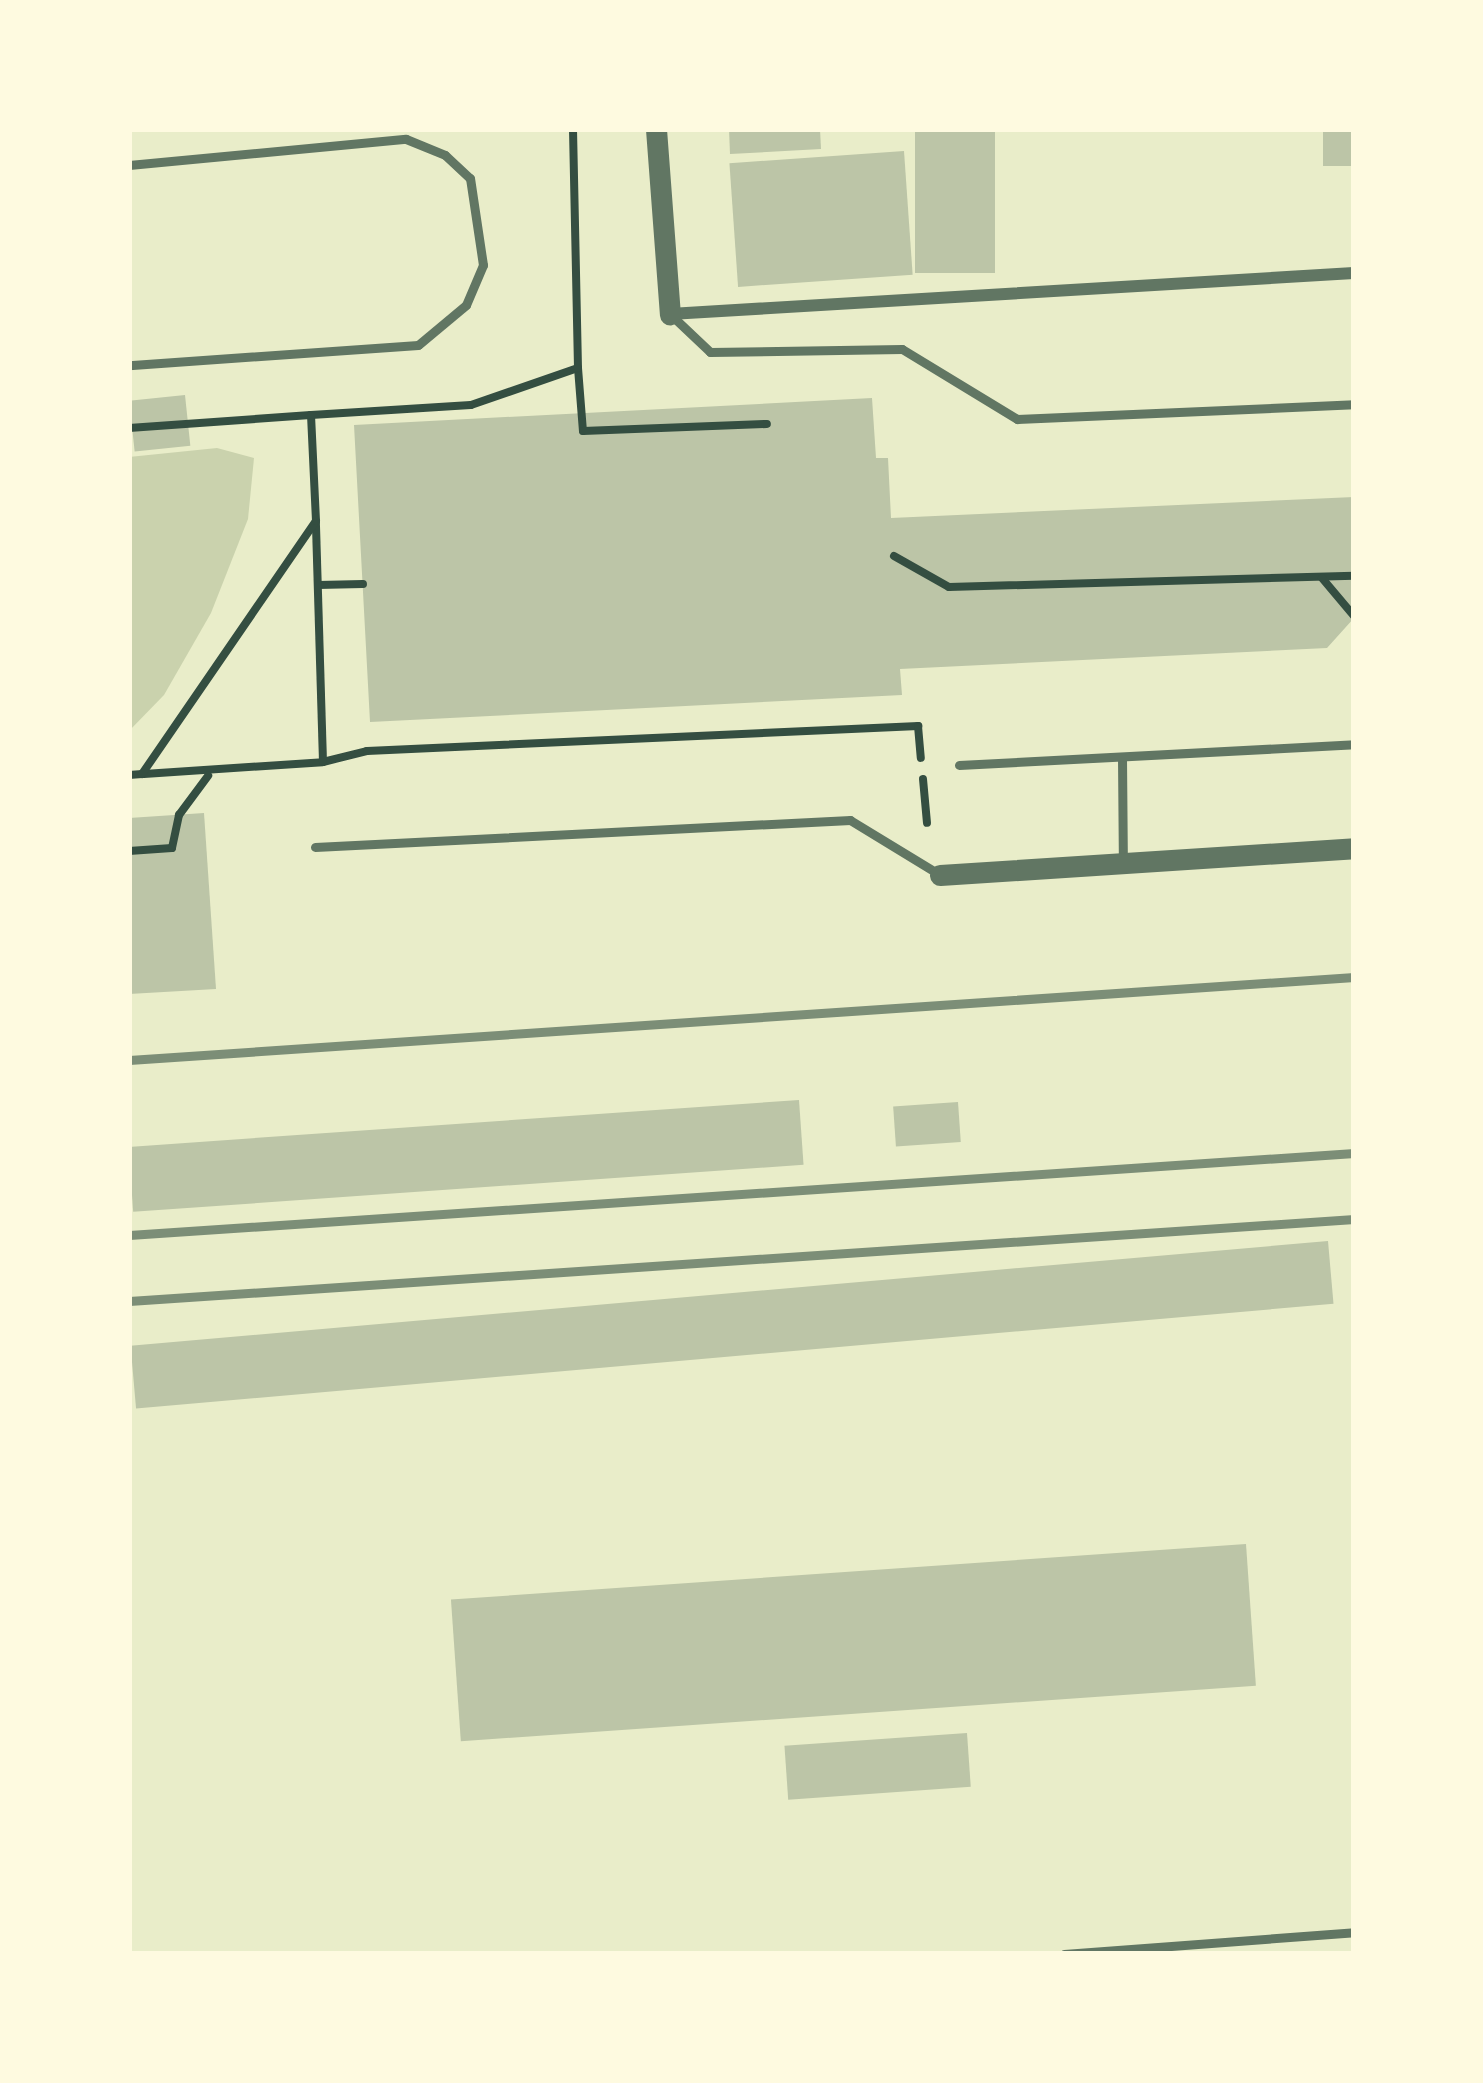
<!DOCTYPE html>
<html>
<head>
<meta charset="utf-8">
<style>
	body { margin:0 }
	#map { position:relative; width:1483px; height:2083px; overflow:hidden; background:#e9edc9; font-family:"Titillium Web",sans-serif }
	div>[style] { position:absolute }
	.green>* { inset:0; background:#cad2ad }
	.building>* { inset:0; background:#bcc5a7; transform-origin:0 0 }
	.path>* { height:8px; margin:-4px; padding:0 4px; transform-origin:4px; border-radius:4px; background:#344e41 }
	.service>* { height:9px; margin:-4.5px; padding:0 4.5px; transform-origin:4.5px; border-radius:4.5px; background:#617663 }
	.minor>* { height:12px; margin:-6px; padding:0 6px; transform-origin:6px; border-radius:6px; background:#617663 }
	.tertiary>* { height:21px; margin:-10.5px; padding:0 10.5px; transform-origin:10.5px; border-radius:10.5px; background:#617663 }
	.rail>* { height:9px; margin:-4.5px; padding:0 4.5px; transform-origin:4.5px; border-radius:4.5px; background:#7c8e77 }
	span { translate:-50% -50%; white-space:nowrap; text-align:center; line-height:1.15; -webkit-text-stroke:10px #fefae0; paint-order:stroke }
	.frame { position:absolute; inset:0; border:132px solid #fefae0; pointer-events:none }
</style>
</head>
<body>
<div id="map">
	<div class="green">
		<i style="clip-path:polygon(217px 448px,254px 458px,248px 519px,211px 613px,164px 695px,129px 731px,129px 457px)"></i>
	</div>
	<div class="building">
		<i style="clip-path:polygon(729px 129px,820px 129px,821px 149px,730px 154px)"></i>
		<i style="left:915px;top:129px;width:80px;height:144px"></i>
		<i style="left:1323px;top:129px;width:31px;height:37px"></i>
		<i style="left:904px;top:151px;width:124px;height:175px;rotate:86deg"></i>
		<i style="left:185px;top:395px;width:51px;height:56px;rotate:84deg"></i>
		<i style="clip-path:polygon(872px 398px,876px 458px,888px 458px,891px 518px,1354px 497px,1354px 618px,1327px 648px,900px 669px,902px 695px,370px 722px,354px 425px)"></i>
		<i style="clip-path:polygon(204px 813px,216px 989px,129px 994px,129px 818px)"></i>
		<i style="left:799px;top:1100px;width:65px;height:672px;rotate:86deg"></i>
		<i style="left:958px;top:1102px;width:40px;height:65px;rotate:86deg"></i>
		<i style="left:1328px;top:1241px;width:63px;height:1202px;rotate:85deg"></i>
		<i style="left:1246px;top:1544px;width:142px;height:797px;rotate:86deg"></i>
		<i style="left:967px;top:1733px;width:54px;height:183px;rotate:86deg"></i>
	</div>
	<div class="path">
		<i style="left:578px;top:368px;width:63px;rotate:85.5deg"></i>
		<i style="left:583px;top:431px;width:184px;rotate:-2.2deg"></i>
		<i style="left:129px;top:428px;width:182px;rotate:-4.1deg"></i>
		<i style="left:894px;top:556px;width:63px;rotate:29.4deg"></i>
		<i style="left:949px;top:587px;width:405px;rotate:-1.6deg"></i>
		<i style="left:1322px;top:578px;width:50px;rotate:49.9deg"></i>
		<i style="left:318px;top:585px;width:45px;rotate:-1.3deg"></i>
		<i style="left:323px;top:762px;width:45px;rotate:-14deg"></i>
		<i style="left:367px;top:751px;width:552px;rotate:-2.6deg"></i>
		<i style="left:918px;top:726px;width:32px;rotate:85deg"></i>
		<i style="left:144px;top:774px;width:179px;rotate:-3.8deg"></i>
		<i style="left:323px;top:762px;width:241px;rotate:-91.7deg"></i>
		<i style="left:129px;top:775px;width:13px;rotate:-4deg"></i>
		<i style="left:142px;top:774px;width:307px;rotate:-55.5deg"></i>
		<i style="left:316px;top:521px;width:106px;rotate:-92.7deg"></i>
		<i style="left:311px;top:415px;width:160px;rotate:-3.6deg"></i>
		<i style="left:471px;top:405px;width:113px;rotate:-19.1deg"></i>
		<i style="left:578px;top:368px;width:239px;rotate:-91.2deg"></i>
		<i style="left:923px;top:779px;width:44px;rotate:84.8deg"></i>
		<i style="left:129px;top:851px;width:43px;rotate:-4deg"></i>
		<i style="left:172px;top:848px;width:34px;rotate:-78deg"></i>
		<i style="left:179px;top:815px;width:49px;rotate:-53.4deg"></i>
	</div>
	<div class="service">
		<i style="left:129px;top:165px;width:278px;rotate:-5.4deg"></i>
		<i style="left:406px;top:139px;width:42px;rotate:22.3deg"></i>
		<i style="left:445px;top:155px;width:34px;rotate:43deg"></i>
		<i style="left:470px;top:178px;width:88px;rotate:81.5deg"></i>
		<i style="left:483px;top:265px;width:43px;rotate:113deg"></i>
		<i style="left:466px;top:305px;width:62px;rotate:140.2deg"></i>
		<i style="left:418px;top:345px;width:290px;rotate:176deg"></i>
		<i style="left:670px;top:314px;width:55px;rotate:43.5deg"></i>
		<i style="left:710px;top:352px;width:192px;rotate:-0.9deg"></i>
		<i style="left:902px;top:349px;width:135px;rotate:31.3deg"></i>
		<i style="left:1017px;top:419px;width:337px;rotate:-2.5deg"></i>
		<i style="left:1122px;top:758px;width:105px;rotate:89.5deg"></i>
		<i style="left:959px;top:765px;width:396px;rotate:-3deg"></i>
		<i style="left:315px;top:847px;width:536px;rotate:-2.89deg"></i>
		<i style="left:850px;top:820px;width:105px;rotate:31.4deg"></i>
		<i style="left:1064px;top:1954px;width:291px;rotate:-4.3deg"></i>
	</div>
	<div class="minor">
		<i style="left:670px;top:314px;width:685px;rotate:-3.43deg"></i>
	</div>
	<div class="tertiary">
		<i style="left:656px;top:129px;width:186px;rotate:85.7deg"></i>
		<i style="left:940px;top:875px;width:415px;rotate:-3.7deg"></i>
	</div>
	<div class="rail">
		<i style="left:129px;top:1060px;width:1228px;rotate:-3.88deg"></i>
		<i style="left:129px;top:1235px;width:1228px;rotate:-3.83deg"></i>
		<i style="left:129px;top:1301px;width:1228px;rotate:-3.83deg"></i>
	</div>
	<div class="frame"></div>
</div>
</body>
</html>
